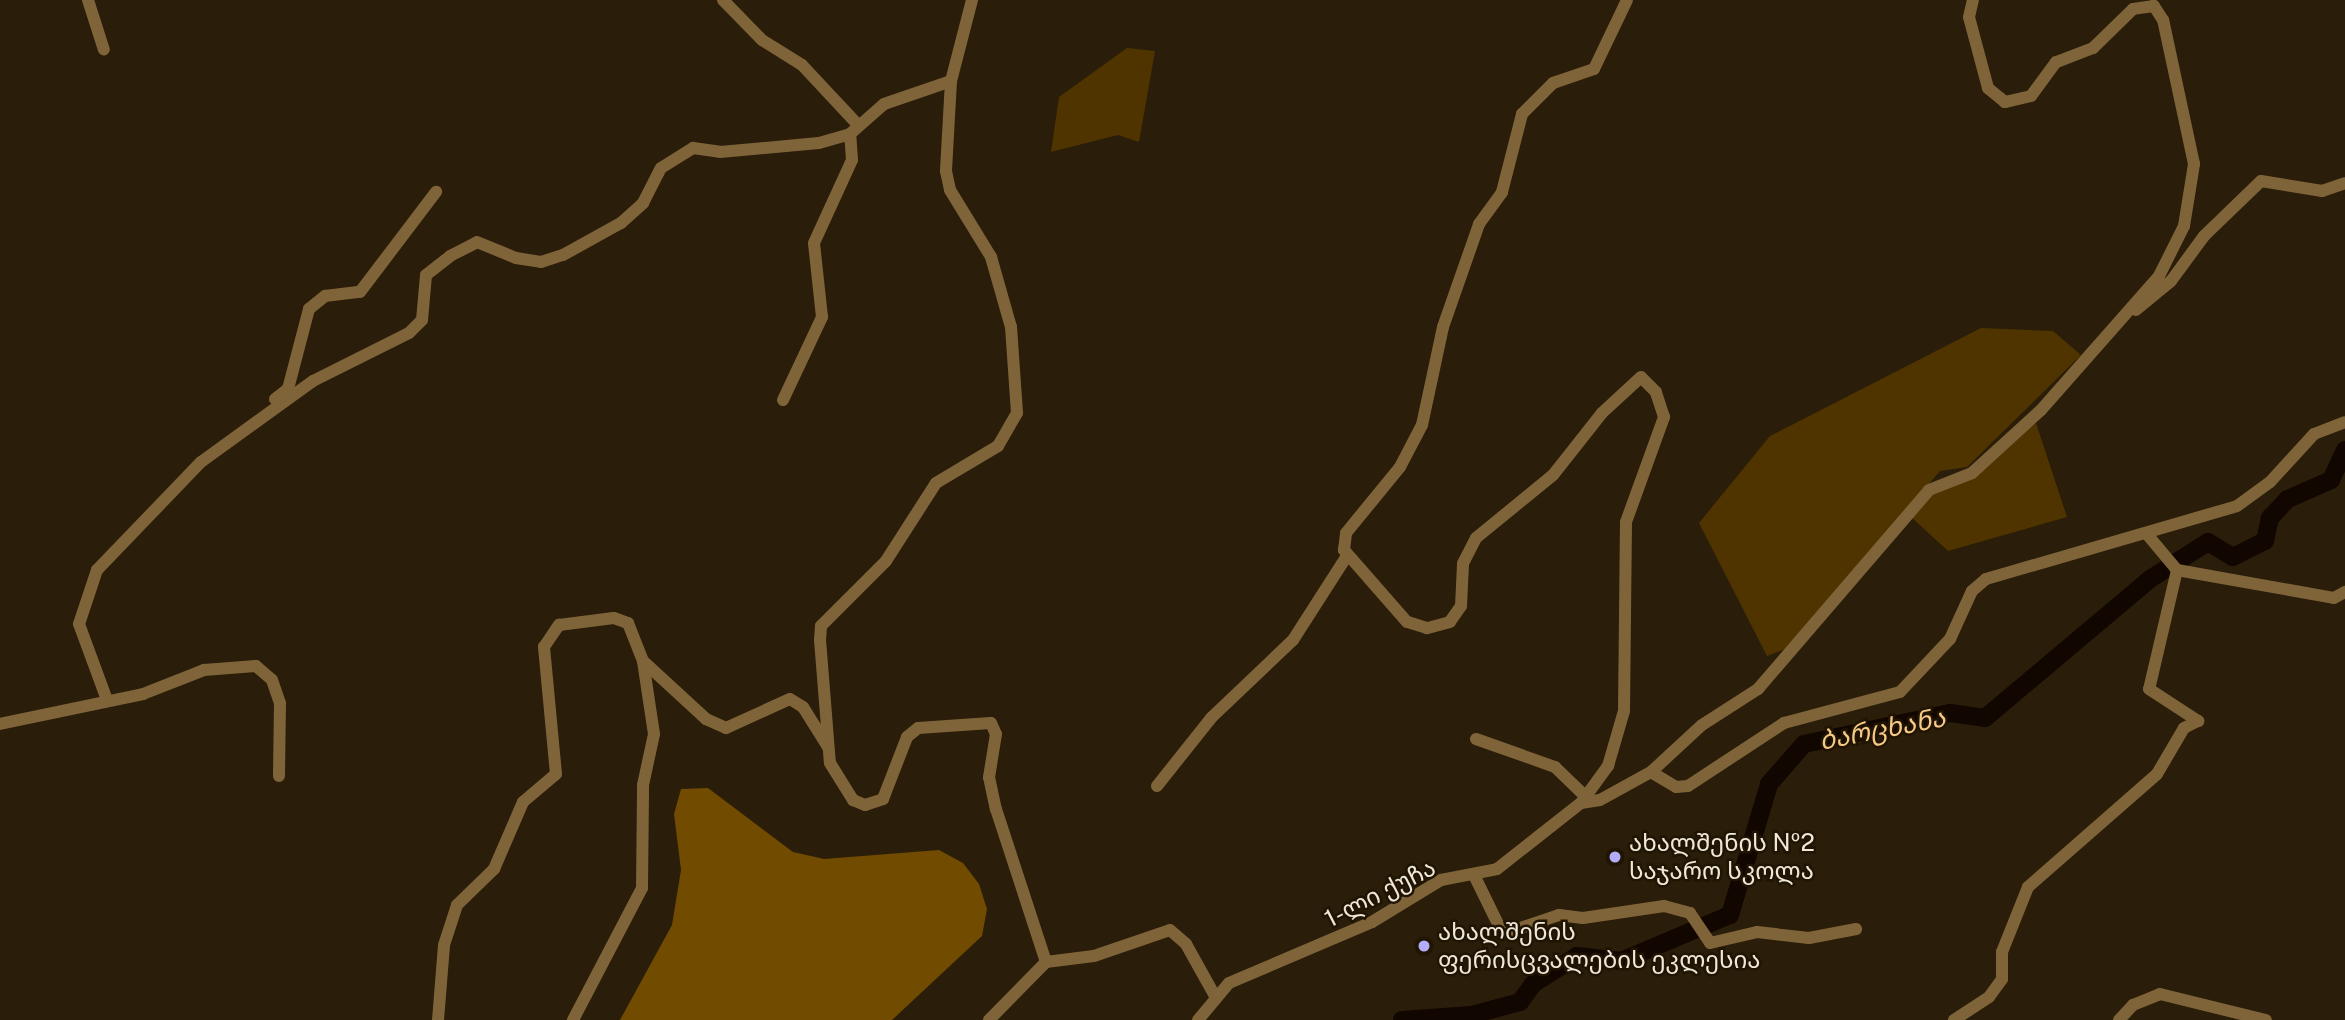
<!DOCTYPE html>
<html>
<head>
<meta charset="utf-8">
<style>
	body { margin:0 }
	#map { position:relative; width:2345px; height:1020px; overflow:hidden; background:#2a1d09; font-family:"Public Sans","Noto Sans Georgian",sans-serif }
	div>[style] { position:absolute }
	.green>* { inset:0; background:#4f3400 }
	.forest>* { inset:0; background:#714c00 }
	.river>* { height:18px; margin:-9px; padding:0 9px; transform-origin:9px; border-radius:9px; background:#110600 }
	.minor>* { height:12px; margin:-6px; padding:0 6px; transform-origin:6px; border-radius:6px; background:#806439 }
	.dots>* { width:19px; height:19px; translate:-50% -50%; box-sizing:border-box; border:4px solid #201402; border-radius:50% }
	span { translate:-50% -50%; white-space:nowrap; text-align:center; line-height:1.15; -webkit-text-stroke:5px #201402; paint-order:stroke }
	.poi-label { font-size:24px; color:#f0e7db }
	.left { translate:0 -50%; text-align:left }
	.street-label { font-size:24px; color:#f0e7db }
	.water-label { font-size:26px; color:#f7c986; font-style:italic }
</style>
</head>
<body>
<div id="map">
	<div class="green">
		<i style="clip-path:polygon(1127px 48px,1155px 51px,1139px 142px,1118px 135px,1051px 152px,1059px 97px)"></i>
		<i style="clip-path:polygon(1981px 328px,2053px 331px,2081px 355px,1967px 467px,1940px 471px,1788px 648px,1767px 656px,1699px 523px,1770px 436px)"></i>
		<i style="clip-path:polygon(2036px 423px,2067px 517px,1948px 551px,1911px 517px,1921px 503px)"></i>
	</div>
	<div class="forest">
		<i style="clip-path:polygon(708px 788px,793px 852px,824px 859px,939px 850px,963px 863px,979px 884px,987px 909px,982px 936px,892px 1020px,620px 1020px,672px 925px,681px 870px,674px 814px,681px 789px)"></i>
	</div>
	<div class="river">
		<i style="left:1402px;top:1020px;width:70px;rotate:-4.1deg"></i>
		<i style="left:1472px;top:1015px;width:50px;rotate:-15.2deg"></i>
		<i style="left:1520px;top:1002px;width:22px;rotate:-54deg"></i>
		<i style="left:1533px;top:984px;width:52px;rotate:-32.5deg"></i>
		<i style="left:1577px;top:956px;width:44px;rotate:6.5deg"></i>
		<i style="left:1621px;top:961px;width:118px;rotate:-22.9deg"></i>
		<i style="left:1730px;top:915px;width:137px;rotate:-73.4deg"></i>
		<i style="left:1769px;top:784px;width:53px;rotate:-48.8deg"></i>
		<i style="left:1804px;top:744px;width:149px;rotate:-12deg"></i>
		<i style="left:1950px;top:713px;width:35px;rotate:8deg"></i>
		<i style="left:1985px;top:718px;width:216px;rotate:-40.1deg"></i>
		<i style="left:2150px;top:579px;width:69px;rotate:-32.5deg"></i>
		<i style="left:2208px;top:542px;width:29px;rotate:31deg"></i>
		<i style="left:2233px;top:557px;width:36px;rotate:-27deg"></i>
		<i style="left:2265px;top:541px;width:24px;rotate:-78deg"></i>
		<i style="left:2270px;top:518px;width:26px;rotate:-47deg"></i>
		<i style="left:2288px;top:499px;width:47px;rotate:-23.8deg"></i>
		<i style="left:2331px;top:480px;width:33px;rotate:-65deg"></i>
	</div>
	<div class="minor">
		<i style="left:88px;top:0;width:52px;rotate:72.3deg"></i>
		<i style="left:723px;top:0;width:56px;rotate:45.7deg"></i>
		<i style="left:762px;top:40px;width:47px;rotate:32deg"></i>
		<i style="left:802px;top:65px;width:83px;rotate:46.9deg"></i>
		<i style="left:972px;top:0;width:84px;rotate:104.5deg"></i>
		<i style="left:951px;top:81px;width:90px;rotate:93.2deg"></i>
		<i style="left:946px;top:171px;width:19px;rotate:78deg"></i>
		<i style="left:950px;top:190px;width:79px;rotate:58.5deg"></i>
		<i style="left:991px;top:257px;width:73px;rotate:74.1deg"></i>
		<i style="left:1011px;top:327px;width:86px;rotate:86deg"></i>
		<i style="left:1017px;top:413px;width:38px;rotate:120deg"></i>
		<i style="left:998px;top:446px;width:72px;rotate:149.2deg"></i>
		<i style="left:936px;top:483px;width:93px;rotate:122.7deg"></i>
		<i style="left:886px;top:561px;width:92px;rotate:135deg"></i>
		<i style="left:821px;top:626px;width:14px;rotate:94deg"></i>
		<i style="left:820px;top:640px;width:123px;rotate:85.4deg"></i>
		<i style="left:830px;top:763px;width:44px;rotate:58.1deg"></i>
		<i style="left:853px;top:800px;width:13px;rotate:23deg"></i>
		<i style="left:865px;top:805px;width:19px;rotate:-18deg"></i>
		<i style="left:883px;top:799px;width:66px;rotate:-68.8deg"></i>
		<i style="left:907px;top:737px;width:14px;rotate:-39deg"></i>
		<i style="left:918px;top:728px;width:73px;rotate:-3.9deg"></i>
		<i style="left:991px;top:723px;width:12px;rotate:66deg"></i>
		<i style="left:996px;top:734px;width:44px;rotate:99.2deg"></i>
		<i style="left:989px;top:777px;width:33px;rotate:78deg"></i>
		<i style="left:996px;top:809px;width:161px;rotate:71.9deg"></i>
		<i style="left:2136px;top:310px;width:45px;rotate:-39.6deg"></i>
		<i style="left:2171px;top:281px;width:56px;rotate:-53.7deg"></i>
		<i style="left:2204px;top:236px;width:79px;rotate:-44deg"></i>
		<i style="left:2261px;top:181px;width:62px;rotate:9.3deg"></i>
		<i style="left:2322px;top:191px;width:24px;rotate:-19deg"></i>
		<i style="left:275px;top:399px;width:16px;rotate:-38deg"></i>
		<i style="left:288px;top:389px;width:83px;rotate:-75.3deg"></i>
		<i style="left:309px;top:309px;width:21px;rotate:-39deg"></i>
		<i style="left:325px;top:296px;width:35px;rotate:-7deg"></i>
		<i style="left:360px;top:292px;width:126px;rotate:-52.8deg"></i>
		<i style="left:783px;top:400px;width:92px;rotate:-64.8deg"></i>
		<i style="left:822px;top:317px;width:74px;rotate:-96.2deg"></i>
		<i style="left:814px;top:243px;width:91px;rotate:-65.4deg"></i>
		<i style="left:852px;top:160px;width:26px;rotate:-94deg"></i>
		<i style="left:2146px;top:533px;width:48px;rotate:50deg"></i>
		<i style="left:2177px;top:570px;width:159px;rotate:10.1deg"></i>
		<i style="left:2334px;top:598px;width:13px;rotate:-29deg"></i>
		<i style="left:2177px;top:570px;width:122px;rotate:103.2deg"></i>
		<i style="left:2149px;top:689px;width:59px;rotate:33.1deg"></i>
		<i style="left:107px;top:700px;width:81px;rotate:-110.2deg"></i>
		<i style="left:79px;top:624px;width:57px;rotate:-71.6deg"></i>
		<i style="left:97px;top:570px;width:150px;rotate:-46.1deg"></i>
		<i style="left:201px;top:462px;width:138px;rotate:-35.9deg"></i>
		<i style="left:313px;top:381px;width:107px;rotate:-26.6deg"></i>
		<i style="left:409px;top:333px;width:18px;rotate:-45deg"></i>
		<i style="left:422px;top:320px;width:45px;rotate:-84.9deg"></i>
		<i style="left:426px;top:275px;width:31px;rotate:-38deg"></i>
		<i style="left:450px;top:256px;width:30px;rotate:-27deg"></i>
		<i style="left:477px;top:242px;width:42px;rotate:22.3deg"></i>
		<i style="left:516px;top:258px;width:25px;rotate:9deg"></i>
		<i style="left:541px;top:262px;width:23px;rotate:-18deg"></i>
		<i style="left:563px;top:255px;width:66px;rotate:-28.9deg"></i>
		<i style="left:621px;top:223px;width:30px;rotate:-42deg"></i>
		<i style="left:643px;top:203px;width:39px;rotate:-63deg"></i>
		<i style="left:661px;top:168px;width:38px;rotate:-32deg"></i>
		<i style="left:693px;top:148px;width:27px;rotate:8deg"></i>
		<i style="left:720px;top:152px;width:99px;rotate:-5.2deg"></i>
		<i style="left:819px;top:143px;width:32px;rotate:-16deg"></i>
		<i style="left:850px;top:134px;width:45px;rotate:-41.4deg"></i>
		<i style="left:884px;top:104px;width:71px;rotate:-18.9deg"></i>
		<i style="left:0;top:724px;width:146px;rotate:-11.8deg"></i>
		<i style="left:143px;top:694px;width:66px;rotate:-21.5deg"></i>
		<i style="left:204px;top:670px;width:52px;rotate:-4.4deg"></i>
		<i style="left:256px;top:666px;width:21px;rotate:41deg"></i>
		<i style="left:272px;top:680px;width:24px;rotate:71deg"></i>
		<i style="left:280px;top:703px;width:73px;rotate:90.8deg"></i>
		<i style="left:1476px;top:739px;width:84px;rotate:19.5deg"></i>
		<i style="left:1555px;top:767px;width:43px;rotate:44.1deg"></i>
		<i style="left:1651px;top:772px;width:69px;rotate:-42.7deg"></i>
		<i style="left:1702px;top:725px;width:67px;rotate:-32.7deg"></i>
		<i style="left:1758px;top:689px;width:262px;rotate:-49.3deg"></i>
		<i style="left:1929px;top:490px;width:46px;rotate:-21.6deg"></i>
		<i style="left:1972px;top:473px;width:93px;rotate:-42.4deg"></i>
		<i style="left:2041px;top:410px;width:179px;rotate:-48.6deg"></i>
		<i style="left:2159px;top:276px;width:56px;rotate:-63.4deg"></i>
		<i style="left:2184px;top:226px;width:63px;rotate:-80.8deg"></i>
		<i style="left:2194px;top:164px;width:147px;rotate:-102.1deg"></i>
		<i style="left:2163px;top:20px;width:17px;rotate:-123deg"></i>
		<i style="left:2154px;top:6px;width:21px;rotate:172deg"></i>
		<i style="left:2133px;top:9px;width:56px;rotate:135.7deg"></i>
		<i style="left:2093px;top:48px;width:40px;rotate:159deg"></i>
		<i style="left:2056px;top:62px;width:42px;rotate:126.3deg"></i>
		<i style="left:2031px;top:96px;width:27px;rotate:167deg"></i>
		<i style="left:2005px;top:102px;width:22px;rotate:-141deg"></i>
		<i style="left:1988px;top:88px;width:73px;rotate:-105deg"></i>
		<i style="left:1969px;top:17px;width:17px;rotate:-77deg"></i>
		<i style="left:1157px;top:786px;width:87px;rotate:-51.5deg"></i>
		<i style="left:1211px;top:718px;width:113px;rotate:-43.6deg"></i>
		<i style="left:1293px;top:640px;width:100px;rotate:-57.3deg"></i>
		<i style="left:1581px;top:803px;width:19px;rotate:-9deg"></i>
		<i style="left:1600px;top:800px;width:58px;rotate:-28.8deg"></i>
		<i style="left:1651px;top:772px;width:29px;rotate:31deg"></i>
		<i style="left:1676px;top:787px;width:12px;rotate:-5deg"></i>
		<i style="left:1688px;top:786px;width:115px;rotate:-33.3deg"></i>
		<i style="left:1784px;top:723px;width:120px;rotate:-15deg"></i>
		<i style="left:1900px;top:692px;width:73px;rotate:-46.7deg"></i>
		<i style="left:1950px;top:639px;width:53px;rotate:-65.4deg"></i>
		<i style="left:1972px;top:591px;width:18px;rotate:-41deg"></i>
		<i style="left:1986px;top:579px;width:261px;rotate:-16.2deg"></i>
		<i style="left:2237px;top:506px;width:41px;rotate:-36deg"></i>
		<i style="left:2270px;top:482px;width:65px;rotate:-47.5deg"></i>
		<i style="left:2314px;top:434px;width:33px;rotate:-21deg"></i>
		<i style="left:1475px;top:877px;width:55px;rotate:63.9deg"></i>
		<i style="left:1499px;top:926px;width:12px;rotate:31deg"></i>
		<i style="left:1509px;top:932px;width:53px;rotate:-18.8deg"></i>
		<i style="left:1559px;top:915px;width:24px;rotate:7deg"></i>
		<i style="left:1583px;top:918px;width:82px;rotate:-8.4deg"></i>
		<i style="left:1664px;top:906px;width:27px;rotate:15deg"></i>
		<i style="left:1690px;top:913px;width:36px;rotate:56deg"></i>
		<i style="left:1710px;top:943px;width:48px;rotate:-13.2deg"></i>
		<i style="left:1757px;top:932px;width:52px;rotate:6.6deg"></i>
		<i style="left:1809px;top:938px;width:48px;rotate:-10.8deg"></i>
		<i style="left:438px;top:1020px;width:75px;rotate:-85.4deg"></i>
		<i style="left:444px;top:945px;width:42px;rotate:-72deg"></i>
		<i style="left:457px;top:905px;width:52px;rotate:-44.2deg"></i>
		<i style="left:494px;top:869px;width:73px;rotate:-66.6deg"></i>
		<i style="left:523px;top:802px;width:43px;rotate:-40.3deg"></i>
		<i style="left:556px;top:774px;width:128px;rotate:-95.4deg"></i>
		<i style="left:544px;top:647px;width:27px;rotate:-56deg"></i>
		<i style="left:559px;top:625px;width:55px;rotate:-7.3deg"></i>
		<i style="left:614px;top:618px;width:15px;rotate:20deg"></i>
		<i style="left:628px;top:623px;width:41px;rotate:68.5deg"></i>
		<i style="left:643px;top:661px;width:86px;rotate:42.6deg"></i>
		<i style="left:706px;top:719px;width:22px;rotate:24deg"></i>
		<i style="left:726px;top:728px;width:70px;rotate:-24.4deg"></i>
		<i style="left:790px;top:699px;width:15px;rotate:32deg"></i>
		<i style="left:803px;top:707px;width:47px;rotate:58deg"></i>
		<i style="left:573px;top:1020px;width:149px;rotate:-62.4deg"></i>
		<i style="left:642px;top:888px;width:103px;rotate:-89.4deg"></i>
		<i style="left:643px;top:785px;width:52px;rotate:-77.8deg"></i>
		<i style="left:654px;top:734px;width:74px;rotate:-98.6deg"></i>
		<i style="left:989px;top:1020px;width:81px;rotate:-45.5deg"></i>
		<i style="left:1046px;top:962px;width:48px;rotate:-7.1deg"></i>
		<i style="left:1094px;top:956px;width:80px;rotate:-18.9deg"></i>
		<i style="left:1170px;top:930px;width:21px;rotate:41deg"></i>
		<i style="left:1186px;top:944px;width:62px;rotate:60.9deg"></i>
		<i style="left:1198px;top:1020px;width:48px;rotate:-50deg"></i>
		<i style="left:1229px;top:983px;width:155px;rotate:-23.1deg"></i>
		<i style="left:1372px;top:922px;width:81px;rotate:-31.3deg"></i>
		<i style="left:1441px;top:880px;width:57px;rotate:-11.1deg"></i>
		<i style="left:1497px;top:869px;width:107px;rotate:-38.2deg"></i>
		<i style="left:1581px;top:803px;width:46px;rotate:-53.9deg"></i>
		<i style="left:1608px;top:766px;width:57px;rotate:-73.8deg"></i>
		<i style="left:1624px;top:711px;width:189px;rotate:-89.4deg"></i>
		<i style="left:1626px;top:522px;width:112px;rotate:-70.1deg"></i>
		<i style="left:1664px;top:417px;width:26px;rotate:-108deg"></i>
		<i style="left:1656px;top:392px;width:21px;rotate:-135deg"></i>
		<i style="left:1641px;top:377px;width:53px;rotate:137.3deg"></i>
		<i style="left:1602px;top:413px;width:79px;rotate:128.3deg"></i>
		<i style="left:1553px;top:475px;width:99px;rotate:140.7deg"></i>
		<i style="left:1476px;top:538px;width:29px;rotate:117deg"></i>
		<i style="left:1463px;top:564px;width:42px;rotate:92.7deg"></i>
		<i style="left:1461px;top:606px;width:19px;rotate:125deg"></i>
		<i style="left:1450px;top:622px;width:24px;rotate:165deg"></i>
		<i style="left:1427px;top:628px;width:21px;rotate:-163deg"></i>
		<i style="left:1407px;top:622px;width:96px;rotate:-131.2deg"></i>
		<i style="left:1344px;top:550px;width:17px;rotate:-83deg"></i>
		<i style="left:1346px;top:533px;width:85px;rotate:-50.7deg"></i>
		<i style="left:1400px;top:467px;width:47px;rotate:-62.4deg"></i>
		<i style="left:1422px;top:425px;width:100px;rotate:-77.9deg"></i>
		<i style="left:1443px;top:327px;width:109px;rotate:-70.7deg"></i>
		<i style="left:1479px;top:224px;width:39px;rotate:-54deg"></i>
		<i style="left:1502px;top:192px;width:81px;rotate:-75.6deg"></i>
		<i style="left:1522px;top:114px;width:44px;rotate:-45deg"></i>
		<i style="left:1553px;top:83px;width:43px;rotate:-18.9deg"></i>
		<i style="left:1594px;top:69px;width:76px;rotate:-64.4deg"></i>
		<i style="left:1954px;top:1020px;width:42px;rotate:-33.3deg"></i>
		<i style="left:1989px;top:997px;width:22px;rotate:-54deg"></i>
		<i style="left:2002px;top:979px;width:27px;rotate:-90deg"></i>
		<i style="left:2002px;top:952px;width:70px;rotate:-68.2deg"></i>
		<i style="left:2028px;top:887px;width:171px;rotate:-41.2deg"></i>
		<i style="left:2157px;top:774px;width:53px;rotate:-59.6deg"></i>
		<i style="left:2184px;top:728px;width:16px;rotate:-27deg"></i>
		<i style="left:2119px;top:1020px;width:21px;rotate:-47deg"></i>
		<i style="left:2133px;top:1005px;width:29px;rotate:-22deg"></i>
		<i style="left:2160px;top:994px;width:109px;rotate:13.8deg"></i>
	</div>
	<div class="dots">
		<i style="left:1615px;top:857px;background:#b2adf9"></i>
		<i style="left:1424px;top:946px;background:#b2adf9"></i>
	</div>
	<div class="poi-label">
		<span class="left" style="left:1629px;top:857px">ახალშენის №2<br>საჯარო სკოლა</span>
		<span class="left" style="left:1438px;top:946px">ახალშენის<br>ფერისცვალების ეკლესია</span>
	</div>
	<div class="street-label">
		<span style="left:1380px;top:893px;rotate:-27deg">1-ლი ქუჩა</span>
	</div>
	<div class="water-label">
		<span style="left:1882px;top:729px;rotate:-11deg">ბარცხანა</span>
	</div>
</div>
</body>
</html>
